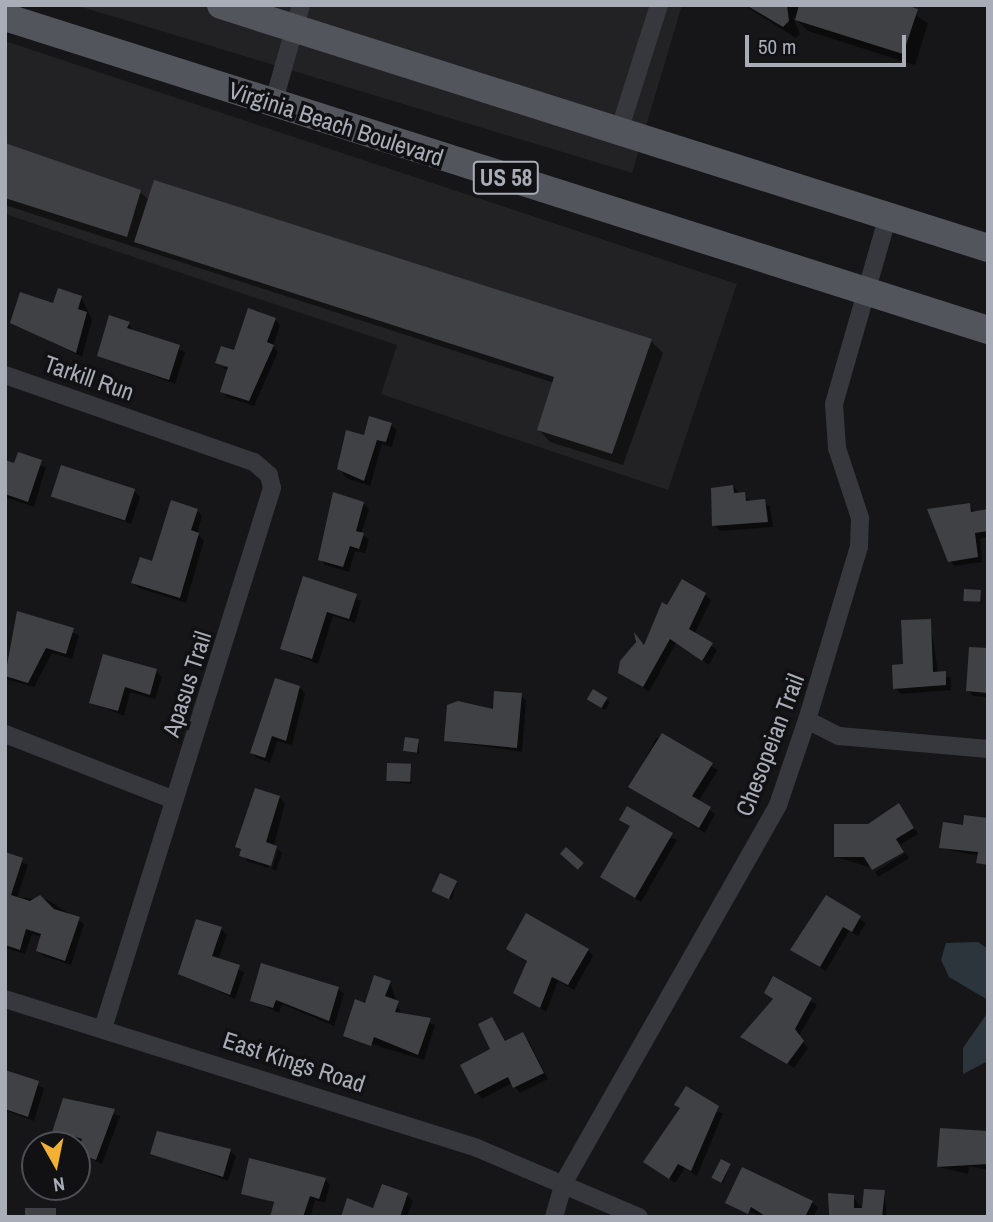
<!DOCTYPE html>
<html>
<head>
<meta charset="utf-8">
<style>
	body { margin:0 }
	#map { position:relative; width:993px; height:1222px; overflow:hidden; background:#161618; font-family:"Archivo Narrow",sans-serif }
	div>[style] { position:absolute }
	.built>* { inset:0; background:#222225 }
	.water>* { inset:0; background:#2c353c }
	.shadow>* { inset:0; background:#0007; transform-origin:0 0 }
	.building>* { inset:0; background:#404145; transform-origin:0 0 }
	.street>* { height:18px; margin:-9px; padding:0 9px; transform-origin:9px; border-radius:9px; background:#37383d }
	.primary>* { height:28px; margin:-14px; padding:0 14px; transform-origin:14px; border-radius:14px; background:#53555c }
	span { translate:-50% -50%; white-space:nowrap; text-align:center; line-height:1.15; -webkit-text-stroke:7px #111113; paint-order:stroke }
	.shield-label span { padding:2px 5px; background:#111113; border:2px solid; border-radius:5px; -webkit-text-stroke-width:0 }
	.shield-label { font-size:23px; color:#a8adb8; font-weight:700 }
	.street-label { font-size:24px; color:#a8adb8 }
	.frame { position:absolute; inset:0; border:7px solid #a8adb8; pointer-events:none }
	.north { position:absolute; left:21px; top:1131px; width:70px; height:70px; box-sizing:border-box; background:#111113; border:2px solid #4d4f55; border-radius:50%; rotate:171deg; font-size:19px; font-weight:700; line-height:28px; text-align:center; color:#a8adb8 }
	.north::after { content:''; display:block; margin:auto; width:24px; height:32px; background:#f2b134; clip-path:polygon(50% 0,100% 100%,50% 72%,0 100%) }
	.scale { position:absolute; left:745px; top:35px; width:161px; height:32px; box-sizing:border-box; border:4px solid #a8adb8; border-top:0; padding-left:9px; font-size:21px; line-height:24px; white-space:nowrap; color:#a8adb8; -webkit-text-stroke:5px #111113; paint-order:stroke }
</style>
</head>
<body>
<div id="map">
	<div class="built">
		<i style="clip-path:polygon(75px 5px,682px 5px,632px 173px)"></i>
		<i style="clip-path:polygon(5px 41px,737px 284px,668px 490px,381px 394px,397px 345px,5px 214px)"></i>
	</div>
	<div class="water">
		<i style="clip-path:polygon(978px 942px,988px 949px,988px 1000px,949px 977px,941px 960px,946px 943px)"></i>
		<i style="clip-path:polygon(988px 1012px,988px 1061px,963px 1074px,963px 1048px)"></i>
	</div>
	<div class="shadow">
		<i style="clip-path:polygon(744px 5px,899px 5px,928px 23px,915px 65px,808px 31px,792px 15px,800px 34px,796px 38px)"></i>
		<i style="clip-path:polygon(5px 145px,140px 192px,149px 200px,651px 341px,663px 353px,623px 465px,550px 442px,539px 430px,554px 383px,5px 205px)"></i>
		<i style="clip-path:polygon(81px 297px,92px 320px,82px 357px,12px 322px)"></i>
		<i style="clip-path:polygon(275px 319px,280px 325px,273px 346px,278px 352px,254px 406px,227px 397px,222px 391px,228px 370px,221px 367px,236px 368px,217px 363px)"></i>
		<i style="clip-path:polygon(129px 323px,133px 332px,185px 352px,175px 384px,99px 355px)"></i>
		<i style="clip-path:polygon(391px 425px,397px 430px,392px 447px,382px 444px,370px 486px,348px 479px,343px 474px,348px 432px,365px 437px)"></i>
		<i style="clip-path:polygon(5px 462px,46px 467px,34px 507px,5px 497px)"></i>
		<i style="clip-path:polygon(733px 487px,751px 502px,770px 506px,773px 527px,720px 531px,714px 525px)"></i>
		<i style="clip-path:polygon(134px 491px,140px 497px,131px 524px,53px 496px)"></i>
		<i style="clip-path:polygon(363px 503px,369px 509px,361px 534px,369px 540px,365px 553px,355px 551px,349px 572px,325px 565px,320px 559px)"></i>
		<i style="clip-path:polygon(969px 505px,975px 513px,988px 511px,988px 537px,980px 539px,982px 562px,955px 566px,950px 561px)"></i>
		<i style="clip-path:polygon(197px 510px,202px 516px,197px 534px,204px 540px,186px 603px,139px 588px,133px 583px)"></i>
		<i style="clip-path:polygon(304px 578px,361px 601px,355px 623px,333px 616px,318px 664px,282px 649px)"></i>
		<i style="clip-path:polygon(980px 591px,982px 603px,965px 600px)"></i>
		<i style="clip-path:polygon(705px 595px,711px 600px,695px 633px,717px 650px,709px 665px,676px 643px,649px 692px,620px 672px,637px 637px,645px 647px,668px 607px)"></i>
		<i style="clip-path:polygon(18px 614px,79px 635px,72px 659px,52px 653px,34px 687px,5px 679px)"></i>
		<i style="clip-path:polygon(930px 621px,938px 673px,951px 678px,951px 690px,901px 694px,895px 688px)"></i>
		<i style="clip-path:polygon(988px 650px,988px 697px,973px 696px,968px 690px)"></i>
		<i style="clip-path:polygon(156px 671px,162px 677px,155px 699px,130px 692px,124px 716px,91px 702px)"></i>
		<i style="clip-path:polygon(299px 687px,305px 693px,292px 745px,277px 741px,270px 763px,257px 758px,252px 753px)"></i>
		<i style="clip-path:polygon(594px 691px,610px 702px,605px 710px,591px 701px)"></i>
		<i style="clip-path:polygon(521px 695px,526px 701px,522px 752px,446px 741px)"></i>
		<i style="clip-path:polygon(657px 737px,718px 770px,698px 802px,715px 814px,705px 833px,630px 787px)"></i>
		<i style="clip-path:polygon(418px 740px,419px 754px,405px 750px)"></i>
		<i style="clip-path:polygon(410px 766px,412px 784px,387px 781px)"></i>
		<i style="clip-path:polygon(279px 797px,285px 803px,268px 868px,247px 861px,237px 846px)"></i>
		<i style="clip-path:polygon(898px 805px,918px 834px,900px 845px,904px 850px,872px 868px,836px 857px)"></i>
		<i style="clip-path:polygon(621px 819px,677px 840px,641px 902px,602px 876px,631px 827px)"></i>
		<i style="clip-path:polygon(988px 820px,988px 869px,979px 856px,941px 848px,964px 827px)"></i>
		<i style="clip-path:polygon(278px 849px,282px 853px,276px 871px,272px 869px)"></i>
		<i style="left:906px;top:853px;width:6px;height:36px;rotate:59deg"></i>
		<i style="clip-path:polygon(5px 854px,28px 865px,17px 897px,48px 900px,84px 924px,71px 965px,44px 956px,38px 951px,42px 937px,32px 934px,25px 954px,5px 948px)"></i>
		<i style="clip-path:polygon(456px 883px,452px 900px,437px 893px)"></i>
		<i style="clip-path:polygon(827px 898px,866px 923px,858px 936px,849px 931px,826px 971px,792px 950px)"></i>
		<i style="clip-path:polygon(221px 929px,227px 935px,218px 960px,244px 972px,235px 999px,180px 973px)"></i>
		<i style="clip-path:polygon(508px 949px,588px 950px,593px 956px,574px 990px,558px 981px,546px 1012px,515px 992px,528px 963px)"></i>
		<i style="clip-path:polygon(774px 978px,817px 1005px,799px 1036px,808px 1048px,794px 1068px,743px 1037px,774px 1000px,766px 993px)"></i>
		<i style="clip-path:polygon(390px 982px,401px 1015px,435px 1025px,424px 1060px,345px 1036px)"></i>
		<i style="clip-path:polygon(338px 989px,344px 994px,334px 1026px,282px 1004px,279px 1013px,252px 1000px)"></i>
		<i style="clip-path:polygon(491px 1019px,507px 1042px,522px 1034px,528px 1040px,548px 1079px,520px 1093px,512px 1083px,482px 1099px,477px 1093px,492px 1050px)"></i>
		<i style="clip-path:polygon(5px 1076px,44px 1088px,34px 1121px,5px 1110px)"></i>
		<i style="clip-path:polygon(65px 1100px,120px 1116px,102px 1164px,79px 1153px,83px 1142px,50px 1145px)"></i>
		<i style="clip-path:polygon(676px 1104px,723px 1113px,697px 1176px,685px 1168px,675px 1183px,645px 1162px,681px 1109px)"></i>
		<i style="clip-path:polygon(988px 1133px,988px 1170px,969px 1166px,968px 1174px,939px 1167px)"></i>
		<i style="clip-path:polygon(230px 1151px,236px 1156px,228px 1181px,152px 1153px)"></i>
		<i style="clip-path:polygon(250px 1160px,325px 1179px,330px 1185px,325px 1203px,315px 1200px,310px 1217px,272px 1217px,275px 1204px,242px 1187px)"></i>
		<i style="clip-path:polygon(730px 1165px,723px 1183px,716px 1179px)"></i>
		<i style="clip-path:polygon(884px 1192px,887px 1217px,828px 1217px,829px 1195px,853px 1197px,863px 1210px)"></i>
		<i style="clip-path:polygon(407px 1195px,413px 1201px,407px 1217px,344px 1217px)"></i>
		<i style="clip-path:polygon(812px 1202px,818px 1208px,813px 1217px,763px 1217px,727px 1203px)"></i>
	</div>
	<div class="building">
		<i style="clip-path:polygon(746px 5px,787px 5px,789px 21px,783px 27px)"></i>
		<i style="clip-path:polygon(799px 5px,905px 5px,918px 9px,903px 54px,795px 20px)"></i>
		<i style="clip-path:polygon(5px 143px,141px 190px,127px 237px,5px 198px)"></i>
		<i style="clip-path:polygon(154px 180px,652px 339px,612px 454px,537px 430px,554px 377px,134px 242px)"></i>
		<i style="clip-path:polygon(58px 288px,82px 296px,78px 309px,87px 312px,76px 353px,10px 323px,20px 292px,53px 303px)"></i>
		<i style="clip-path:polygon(248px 308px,276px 318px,267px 342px,274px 345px,249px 401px,220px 392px,228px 367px,215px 363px,221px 346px,234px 350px)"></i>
		<i style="clip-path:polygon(109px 315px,130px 322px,127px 328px,180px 345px,169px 380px,97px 356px)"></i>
		<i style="clip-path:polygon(369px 416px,392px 423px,386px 442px,377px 440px,364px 481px,337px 469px,346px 430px,364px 435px)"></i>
		<i style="clip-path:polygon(18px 452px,42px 460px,28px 502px,5px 494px,5px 460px,14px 463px)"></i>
		<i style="left:61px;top:465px;width:78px;height:33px;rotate:18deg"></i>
		<i style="clip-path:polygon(733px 485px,734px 493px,745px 492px,746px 501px,765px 499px,768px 522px,712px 526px,711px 488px)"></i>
		<i style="clip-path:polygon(333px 492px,364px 502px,356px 531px,364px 533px,359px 549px,350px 546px,343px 567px,318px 560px)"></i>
		<i style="clip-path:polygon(171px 500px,198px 509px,191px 530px,199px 533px,180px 598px,131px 583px,140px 557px,152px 561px)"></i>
		<i style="clip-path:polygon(970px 503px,971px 512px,988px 509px,988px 531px,975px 533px,978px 557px,948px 562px,927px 509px)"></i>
		<i style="clip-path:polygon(303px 576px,357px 594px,349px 619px,327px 612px,312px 659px,280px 649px)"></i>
		<i style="clip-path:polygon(682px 579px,706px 593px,689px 629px,713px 643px,702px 661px,670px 639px,643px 687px,618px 673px,620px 661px,636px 642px,634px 632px,644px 645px,662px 602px,667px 605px)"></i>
		<i style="left:964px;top:589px;width:17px;height:12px;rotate:3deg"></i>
		<i style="clip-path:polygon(17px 611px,74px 628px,66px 654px,46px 648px,28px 683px,5px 676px)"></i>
		<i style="clip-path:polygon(931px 619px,933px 672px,946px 671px,946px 685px,893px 689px,892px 665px,903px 664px,901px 620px)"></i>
		<i style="clip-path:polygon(969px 647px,988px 648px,988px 693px,966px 691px)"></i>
		<i style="clip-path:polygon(103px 654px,157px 669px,150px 695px,125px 687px,118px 711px,89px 703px)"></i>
		<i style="clip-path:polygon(275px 678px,300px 686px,286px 741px,272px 736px,265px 758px,250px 753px)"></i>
		<i style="left:593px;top:689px;width:17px;height:12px;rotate:31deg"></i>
		<i style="clip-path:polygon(494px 691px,522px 693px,517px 748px,444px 741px,447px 705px,458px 701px,493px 709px)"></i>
		<i style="clip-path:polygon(662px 733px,713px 763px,692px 796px,711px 807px,699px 828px,628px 787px)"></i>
		<i style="left:405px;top:737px;width:14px;height:14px;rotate:8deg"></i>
		<i style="left:387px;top:763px;width:24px;height:18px;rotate:2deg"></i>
		<i style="clip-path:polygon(255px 788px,280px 796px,266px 842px,277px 846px,271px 866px,239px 856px,241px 849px,235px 847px)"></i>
		<i style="clip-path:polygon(899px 803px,914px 828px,896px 839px,904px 852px,872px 870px,864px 857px,834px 857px,834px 824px,868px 824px)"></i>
		<i style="clip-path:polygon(627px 806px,673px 833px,635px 898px,600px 877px,630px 826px,619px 820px)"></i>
		<i style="clip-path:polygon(964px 815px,988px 818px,988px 865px,976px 863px,978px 852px,939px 848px,943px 822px,963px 825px)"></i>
		<i style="left:566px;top:847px;width:24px;height:9px;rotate:42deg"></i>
		<i style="clip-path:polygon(5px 852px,23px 858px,11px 895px,30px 901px,40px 895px,54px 909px,80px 917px,65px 961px,36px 951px,41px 934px,26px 929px,20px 950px,5px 945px)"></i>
		<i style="left:440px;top:873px;width:19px;height:20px;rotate:25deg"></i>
		<i style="clip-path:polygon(826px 895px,861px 916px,852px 932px,843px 927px,820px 967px,790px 950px)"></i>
		<i style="clip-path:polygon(526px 913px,589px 949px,568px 985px,552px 977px,540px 1008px,513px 993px,527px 961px,506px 949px)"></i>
		<i style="clip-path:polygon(196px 919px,222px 927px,212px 956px,240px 965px,230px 995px,178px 974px)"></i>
		<i style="clip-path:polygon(261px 963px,339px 987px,329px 1021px,276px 1000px,273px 1008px,250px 1001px)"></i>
		<i style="clip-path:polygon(374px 975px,391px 981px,385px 996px,399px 1001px,395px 1012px,431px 1018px,418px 1055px,374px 1037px,371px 1046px,343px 1036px,355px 999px,365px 1003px)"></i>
		<i style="clip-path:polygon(773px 976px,812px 998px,795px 1029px,804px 1041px,787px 1064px,740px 1037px,773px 999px,764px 993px)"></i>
		<i style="clip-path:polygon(492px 1017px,505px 1041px,523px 1032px,544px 1073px,513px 1088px,508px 1077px,475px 1094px,460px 1065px,490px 1049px,478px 1024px)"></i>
		<i style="clip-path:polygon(5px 1070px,39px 1081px,28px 1117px,5px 1109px)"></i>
		<i style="clip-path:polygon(686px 1086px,719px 1106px,691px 1171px,678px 1164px,669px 1179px,643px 1162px,680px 1108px,674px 1105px)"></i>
		<i style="clip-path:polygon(63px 1098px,115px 1109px,96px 1160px,77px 1154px,82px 1139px,73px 1136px,70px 1145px,48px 1145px)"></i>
		<i style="clip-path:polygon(940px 1128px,988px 1131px,988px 1164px,937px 1167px)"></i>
		<i style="clip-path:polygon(157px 1131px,231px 1149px,223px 1177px,150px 1154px)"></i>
		<i style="clip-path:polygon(249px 1158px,326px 1178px,319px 1199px,310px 1196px,303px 1217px,270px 1217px,274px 1202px,241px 1194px)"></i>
		<i style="left:721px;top:1159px;width:11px;height:21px;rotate:27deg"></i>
		<i style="clip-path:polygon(742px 1167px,813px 1201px,805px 1217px,767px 1217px,751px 1207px,748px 1214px,725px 1203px)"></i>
		<i style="clip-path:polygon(382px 1184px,408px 1193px,400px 1217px,341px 1217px,347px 1198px,373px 1208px)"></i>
		<i style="clip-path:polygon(864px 1189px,885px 1190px,882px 1217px,829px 1217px,828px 1193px,854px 1195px,854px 1208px,862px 1208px)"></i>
		<i style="left:25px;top:1208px;width:31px;height:9px"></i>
	</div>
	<div class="street">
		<i style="left:273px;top:104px;width:103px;rotate:-74.2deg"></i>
		<i style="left:619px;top:131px;width:132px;rotate:-72.4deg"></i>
		<i style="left:5px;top:375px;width:264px;rotate:19.3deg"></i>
		<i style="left:254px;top:462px;width:20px;rotate:41deg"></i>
		<i style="left:269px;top:475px;width:13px;rotate:77deg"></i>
		<i style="left:272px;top:488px;width:563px;rotate:107.37deg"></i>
		<i style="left:807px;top:720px;width:36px;rotate:27deg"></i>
		<i style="left:839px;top:736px;width:150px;rotate:5deg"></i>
		<i style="left:5px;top:734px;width:181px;rotate:21.3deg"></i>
		<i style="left:5px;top:999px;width:495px;rotate:17.5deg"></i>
		<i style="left:477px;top:1148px;width:176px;rotate:23.1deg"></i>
		<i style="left:554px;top:1217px;width:36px;rotate:-74deg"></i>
		<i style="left:564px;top:1182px;width:434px;rotate:-60.4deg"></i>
		<i style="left:778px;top:805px;width:90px;rotate:-71.2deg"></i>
		<i style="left:807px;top:720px;width:181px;rotate:-73.3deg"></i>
		<i style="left:859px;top:547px;width:29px;rotate:-88deg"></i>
		<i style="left:860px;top:518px;width:74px;rotate:-108.2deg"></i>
		<i style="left:837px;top:448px;width:44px;rotate:-93.9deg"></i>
		<i style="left:834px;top:404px;width:192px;rotate:-74deg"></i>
	</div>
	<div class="primary">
		<i style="left:221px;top:5px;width:805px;rotate:17.58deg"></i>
		<i style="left:5px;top:17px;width:1032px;rotate:17.66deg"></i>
	</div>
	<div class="shield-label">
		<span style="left:506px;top:178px">US 58</span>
	</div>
	<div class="street-label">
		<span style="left:336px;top:124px;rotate:18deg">Virginia Beach Boulevard</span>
		<span style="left:89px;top:378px;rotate:19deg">Tarkill Run</span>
		<span style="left:187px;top:684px;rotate:-72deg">Apasus Trail</span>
		<span style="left:770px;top:745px;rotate:-69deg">Chesopeian Trail</span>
		<span style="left:294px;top:1062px;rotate:18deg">East Kings Road</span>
	</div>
	<div class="frame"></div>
	<div class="north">N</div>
	<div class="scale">50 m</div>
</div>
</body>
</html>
